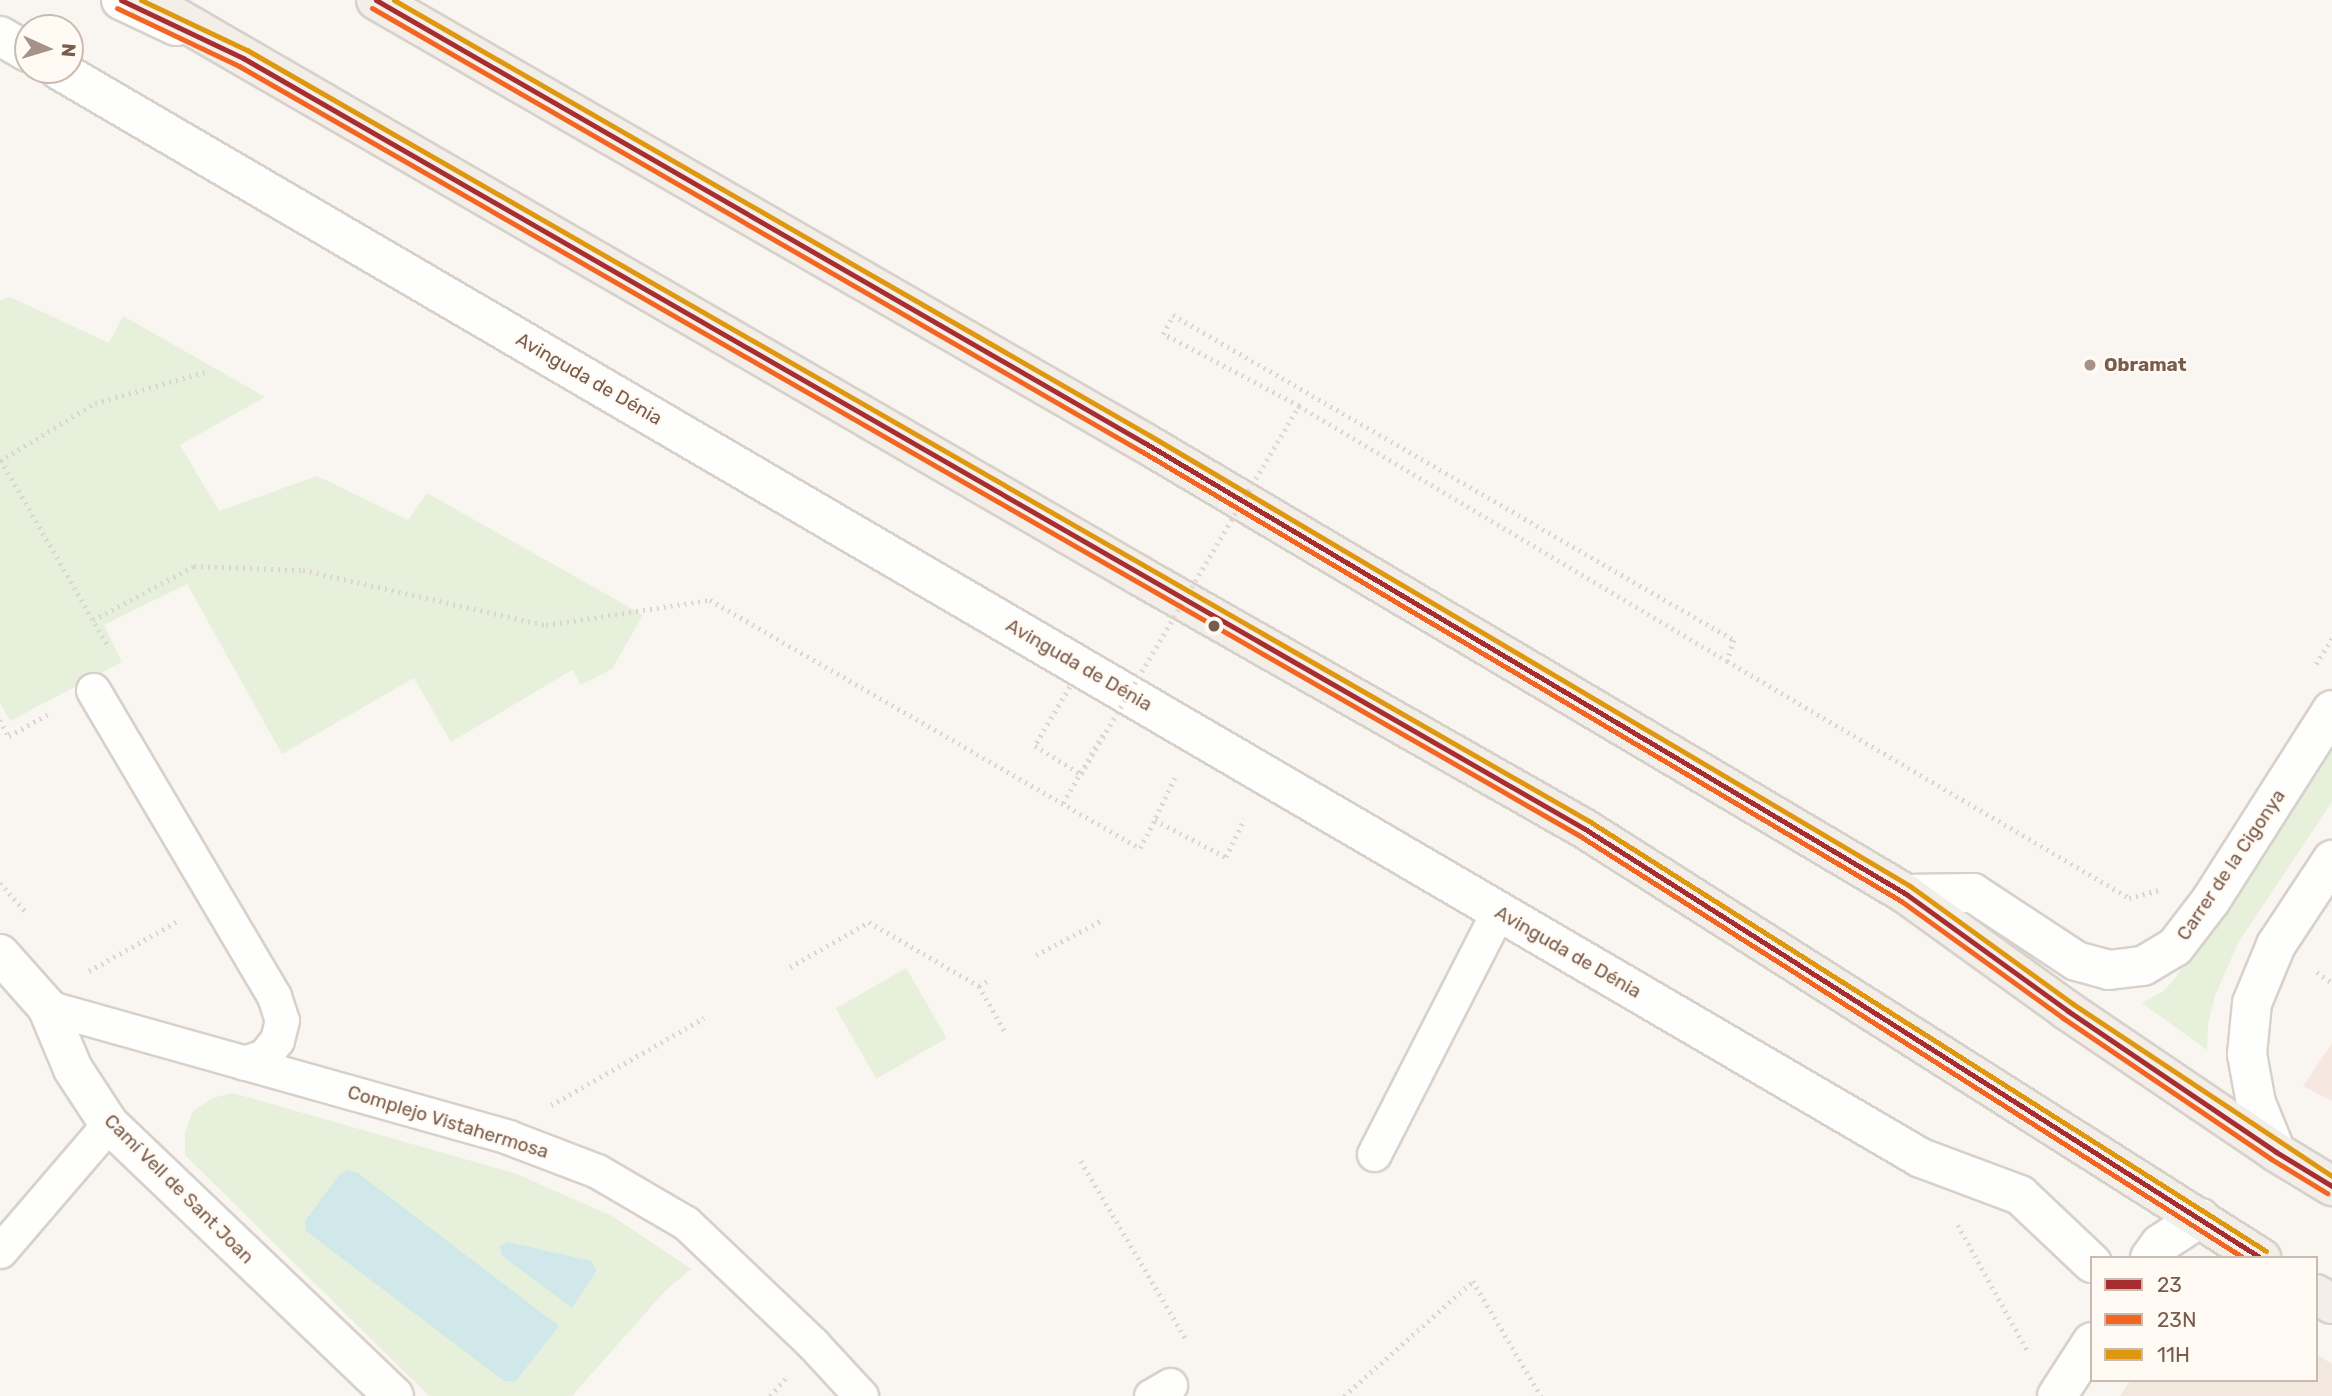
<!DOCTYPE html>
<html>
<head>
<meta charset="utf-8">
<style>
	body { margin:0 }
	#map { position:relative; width:2332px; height:1396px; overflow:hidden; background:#f9f5f0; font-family:Rubik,sans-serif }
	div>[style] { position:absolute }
	.residential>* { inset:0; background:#f2e8de }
	.commercial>* { inset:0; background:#f6e8e1 }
	.green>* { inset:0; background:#e7f0db; transform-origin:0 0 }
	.water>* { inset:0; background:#d0e8ea }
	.path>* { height:4.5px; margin-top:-2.25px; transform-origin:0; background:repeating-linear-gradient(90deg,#dcd5d0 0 2px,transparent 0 7px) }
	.roads { filter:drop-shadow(2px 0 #d7d1cb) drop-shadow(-2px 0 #d7d1cb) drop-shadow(0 2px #d7d1cb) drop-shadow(0 -2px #d7d1cb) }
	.service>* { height:33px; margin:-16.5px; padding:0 16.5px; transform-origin:16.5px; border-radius:16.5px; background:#fefefd }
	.minor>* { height:38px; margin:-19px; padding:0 19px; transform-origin:19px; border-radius:19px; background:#fefefd }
	.tertiary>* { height:38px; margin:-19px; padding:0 19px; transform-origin:19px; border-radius:19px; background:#fefefd }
	.secondary>* { height:38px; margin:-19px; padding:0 19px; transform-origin:19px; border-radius:19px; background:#fefefd }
	.primary>* { height:38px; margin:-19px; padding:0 19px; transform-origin:19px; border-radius:19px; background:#f3eee8 }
	.path-bridge>* { height:4.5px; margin-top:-2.25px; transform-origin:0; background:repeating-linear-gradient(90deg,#dcd5d0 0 2px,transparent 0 7px) }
	.bus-1>* { height:5px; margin:-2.5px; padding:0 2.5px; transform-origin:2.5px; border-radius:2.5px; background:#a72e30 }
	.bus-2>* { height:5px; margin:-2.5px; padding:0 2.5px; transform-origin:2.5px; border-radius:2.5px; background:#f26522 }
	.bus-3>* { height:5px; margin:-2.5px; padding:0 2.5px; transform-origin:2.5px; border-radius:2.5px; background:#de970f }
	.dots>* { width:19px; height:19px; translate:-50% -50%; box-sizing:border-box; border:4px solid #fffaf3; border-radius:50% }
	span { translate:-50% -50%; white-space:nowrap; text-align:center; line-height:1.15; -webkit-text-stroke:5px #fffaf3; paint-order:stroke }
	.poi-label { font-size:19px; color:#7a5c4d; font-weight:700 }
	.left { translate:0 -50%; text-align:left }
	.street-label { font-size:19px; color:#7a5c4d }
	.legend { position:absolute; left:2090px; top:1256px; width:228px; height:126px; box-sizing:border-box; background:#fffaf3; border:2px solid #cabbb1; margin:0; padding:9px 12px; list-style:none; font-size:21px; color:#7a5c4d }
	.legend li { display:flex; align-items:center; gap:14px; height:35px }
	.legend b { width:35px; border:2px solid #cabbb1 }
	.north { position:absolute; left:14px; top:14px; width:70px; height:70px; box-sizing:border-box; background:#fffaf3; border:2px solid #cabbb1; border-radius:50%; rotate:94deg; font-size:19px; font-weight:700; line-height:28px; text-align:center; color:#7a5c4d }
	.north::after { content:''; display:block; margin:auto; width:24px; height:32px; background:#a69286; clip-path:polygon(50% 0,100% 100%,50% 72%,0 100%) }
</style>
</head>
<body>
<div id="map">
	<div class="residential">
		<i style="clip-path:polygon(2316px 1354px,2332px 1364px,2332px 1396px,2120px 1396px,2131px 1380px,2316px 1380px)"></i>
	</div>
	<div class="commercial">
		<i style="clip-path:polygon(2332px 1043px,2332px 1101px,2303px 1086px)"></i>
	</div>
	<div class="green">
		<i style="clip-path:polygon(10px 297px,109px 343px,123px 316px,265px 397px,180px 445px,219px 511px,317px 476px,408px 520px,427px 493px,643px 615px,612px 669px,581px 685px,572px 670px,451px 742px,414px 678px,282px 754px,187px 584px,104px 625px,122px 662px,10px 721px,0 703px,0 300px)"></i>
		<i style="clip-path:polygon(2332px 744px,2332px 802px,2238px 943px,2215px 996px,2208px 1024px,2207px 1050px,2142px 1003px,2162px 992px,2174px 980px)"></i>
		<i style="left:906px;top:968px;width:81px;height:81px;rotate:60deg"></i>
		<i style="clip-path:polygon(233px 1093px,517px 1174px,614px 1217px,691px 1269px,664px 1292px,572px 1396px,429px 1396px,185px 1155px,185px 1132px,193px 1111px,212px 1098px)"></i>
	</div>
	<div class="water">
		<i style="clip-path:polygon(348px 1170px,358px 1173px,559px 1326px,515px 1382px,504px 1381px,306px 1231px,305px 1221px,339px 1175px)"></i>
		<i style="clip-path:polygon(508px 1242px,591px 1261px,597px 1270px,572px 1308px,502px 1256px,500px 1246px)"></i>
	</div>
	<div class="path">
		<i style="left:1299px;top:406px;width:154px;rotate:-152.1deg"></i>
		<i style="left:1163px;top:334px;width:21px;rotate:-62deg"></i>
		<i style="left:1173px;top:315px;width:648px;rotate:30.08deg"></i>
		<i style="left:1734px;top:640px;width:22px;rotate:108deg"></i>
		<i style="left:1727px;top:661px;width:467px;rotate:30.5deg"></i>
		<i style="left:2129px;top:898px;width:30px;rotate:-15deg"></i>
		<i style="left:1px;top:460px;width:217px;rotate:60.1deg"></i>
		<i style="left:0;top:461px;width:111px;rotate:-31.4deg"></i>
		<i style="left:95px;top:403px;width:114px;rotate:-15.7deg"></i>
		<i style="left:93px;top:620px;width:115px;rotate:-28.1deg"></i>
		<i style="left:194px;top:566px;width:109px;rotate:2.1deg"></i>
		<i style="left:303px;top:570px;width:249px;rotate:12.8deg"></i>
		<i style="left:546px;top:625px;width:166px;rotate:-8.7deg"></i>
		<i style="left:710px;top:600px;width:496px;rotate:30deg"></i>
		<i style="left:1140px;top:848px;width:32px;rotate:-62deg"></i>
		<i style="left:2316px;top:664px;width:31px;rotate:-58deg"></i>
		<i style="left:0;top:720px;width:18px;rotate:61deg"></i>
		<i style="left:9px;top:736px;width:49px;rotate:-29.2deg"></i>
		<i style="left:1175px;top:778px;width:47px;rotate:115.5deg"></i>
		<i style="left:1155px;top:820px;width:80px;rotate:27.5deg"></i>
		<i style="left:1226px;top:857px;width:42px;rotate:-64.7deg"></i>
		<i style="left:1063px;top:803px;width:80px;rotate:-59.9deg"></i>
		<i style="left:0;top:883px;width:38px;rotate:48deg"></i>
		<i style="left:1036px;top:955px;width:75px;rotate:-27.9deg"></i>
		<i style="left:790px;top:967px;width:91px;rotate:-29.7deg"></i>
		<i style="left:869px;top:922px;width:127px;rotate:30.2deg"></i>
		<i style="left:979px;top:986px;width:12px;rotate:-31deg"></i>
		<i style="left:89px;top:971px;width:100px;rotate:-29.4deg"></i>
		<i style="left:2317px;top:972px;width:19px;rotate:36deg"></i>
		<i style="left:979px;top:986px;width:54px;rotate:60.1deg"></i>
		<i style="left:551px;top:1105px;width:176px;rotate:-29.6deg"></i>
		<i style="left:1081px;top:1161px;width:209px;rotate:59.5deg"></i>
		<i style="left:1958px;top:1225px;width:145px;rotate:61.1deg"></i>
		<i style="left:770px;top:1396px;width:23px;rotate:-49deg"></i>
		<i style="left:1344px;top:1396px;width:173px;rotate:-41.7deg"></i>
		<i style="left:1473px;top:1281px;width:134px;rotate:59.4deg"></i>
	</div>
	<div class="roads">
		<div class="service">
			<i style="left:93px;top:690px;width:356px;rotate:59.4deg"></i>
			<i style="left:274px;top:996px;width:25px;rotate:72deg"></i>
			<i style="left:282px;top:1020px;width:21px;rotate:104deg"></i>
			<i style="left:277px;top:1040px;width:21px;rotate:129deg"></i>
			<i style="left:264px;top:1056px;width:21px;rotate:161deg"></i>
			<i style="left:47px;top:1007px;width:479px;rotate:15.7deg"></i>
			<i style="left:508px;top:1137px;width:95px;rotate:20.9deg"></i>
			<i style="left:597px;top:1171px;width:103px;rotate:30.3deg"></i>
			<i style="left:686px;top:1223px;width:175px;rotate:43.6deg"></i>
			<i style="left:813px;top:1344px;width:71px;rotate:47.3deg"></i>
			<i style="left:1374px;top:1154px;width:272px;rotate:-62.9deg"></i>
			<i style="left:0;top:1251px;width:167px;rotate:-49.4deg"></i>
			<i style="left:1151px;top:1396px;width:22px;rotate:-30deg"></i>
		</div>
		<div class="minor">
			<i style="left:0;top:36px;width:32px;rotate:30deg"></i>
			<i style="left:59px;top:70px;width:2157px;rotate:30.3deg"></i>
			<i style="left:1921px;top:1158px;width:106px;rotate:20.5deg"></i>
			<i style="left:2020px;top:1195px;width:99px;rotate:43.4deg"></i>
			<i style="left:0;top:954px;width:71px;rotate:48.4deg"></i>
			<i style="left:47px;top:1007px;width:67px;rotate:67.2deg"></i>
			<i style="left:73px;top:1069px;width:66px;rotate:56.8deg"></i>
			<i style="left:109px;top:1124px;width:394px;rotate:43.7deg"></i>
			<i style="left:2150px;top:1258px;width:17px;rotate:-54deg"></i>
			<i style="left:2160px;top:1244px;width:48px;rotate:-33deg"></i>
			<i style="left:2057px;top:1396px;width:64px;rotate:-57.1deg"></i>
		</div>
		<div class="tertiary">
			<i style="left:1906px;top:894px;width:67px;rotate:-0.9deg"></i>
			<i style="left:1973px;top:893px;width:123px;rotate:33.4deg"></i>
			<i style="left:2076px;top:961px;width:34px;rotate:15deg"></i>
			<i style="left:2109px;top:970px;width:34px;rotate:-7deg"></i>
			<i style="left:2143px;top:966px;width:37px;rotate:-31deg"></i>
			<i style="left:2175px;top:947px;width:59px;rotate:-52.5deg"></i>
			<i style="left:2211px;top:900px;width:225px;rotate:-57.5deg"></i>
			<i style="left:2276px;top:1152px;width:53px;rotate:-112.2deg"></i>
			<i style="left:2256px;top:1103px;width:50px;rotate:-100.4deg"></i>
			<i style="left:2247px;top:1054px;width:51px;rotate:-84.4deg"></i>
			<i style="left:2252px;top:1003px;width:63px;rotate:-67.5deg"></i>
			<i style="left:2276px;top:945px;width:102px;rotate:-56.6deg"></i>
		</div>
		<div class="secondary">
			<i style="left:121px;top:0;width:61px;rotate:25.3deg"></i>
		</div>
		<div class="primary">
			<i style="left:146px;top:0;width:1149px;rotate:30.09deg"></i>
			<i style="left:1140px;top:576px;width:512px;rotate:29.62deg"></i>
			<i style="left:1585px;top:829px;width:801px;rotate:32.4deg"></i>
			<i style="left:376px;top:0;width:887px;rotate:29.95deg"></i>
			<i style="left:1145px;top:443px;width:885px;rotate:30.65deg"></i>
			<i style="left:1906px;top:894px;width:200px;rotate:35.8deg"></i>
			<i style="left:2068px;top:1011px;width:251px;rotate:34.1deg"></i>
			<i style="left:2276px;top:1152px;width:66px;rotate:31.3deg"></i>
			<i style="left:2316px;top:1294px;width:19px;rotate:32deg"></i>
		</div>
	</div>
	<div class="path-bridge">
		<i style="left:1070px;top:687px;width:69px;rotate:120.7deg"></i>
		<i style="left:1035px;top:746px;width:54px;rotate:31.3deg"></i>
		<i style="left:1081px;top:774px;width:428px;rotate:-59.4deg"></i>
		<i style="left:1299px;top:406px;width:498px;rotate:30.8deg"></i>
	</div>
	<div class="bus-1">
		<i style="left:121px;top:0;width:135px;rotate:25.4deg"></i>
		<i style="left:243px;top:58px;width:1548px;rotate:29.88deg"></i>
		<i style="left:1585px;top:829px;width:801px;rotate:32.4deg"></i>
		<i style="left:376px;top:0;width:887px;rotate:29.95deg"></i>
		<i style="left:1145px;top:443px;width:885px;rotate:30.65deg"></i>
		<i style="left:1906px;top:894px;width:200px;rotate:35.8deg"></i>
		<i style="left:2068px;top:1011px;width:251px;rotate:34.1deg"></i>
		<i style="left:2276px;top:1152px;width:66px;rotate:31.3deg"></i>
	</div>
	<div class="bus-2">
		<i style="left:117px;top:8px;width:135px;rotate:25.4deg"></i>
		<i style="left:239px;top:66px;width:1546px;rotate:29.86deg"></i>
		<i style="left:1580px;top:836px;width:787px;rotate:32.44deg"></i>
		<i style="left:372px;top:8px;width:887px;rotate:29.95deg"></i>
		<i style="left:1141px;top:451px;width:883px;rotate:30.63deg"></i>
		<i style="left:1901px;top:901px;width:200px;rotate:35.8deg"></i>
		<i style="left:2063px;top:1018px;width:251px;rotate:34.1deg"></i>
		<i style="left:2271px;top:1159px;width:66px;rotate:31.3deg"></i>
	</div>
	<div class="bus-3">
		<i style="left:141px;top:0;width:117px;rotate:25.3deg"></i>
		<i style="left:247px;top:50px;width:1548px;rotate:29.88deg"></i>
		<i style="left:1589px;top:821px;width:802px;rotate:32.42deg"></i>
		<i style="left:394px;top:0;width:871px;rotate:29.95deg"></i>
		<i style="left:1149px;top:435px;width:885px;rotate:30.65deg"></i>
		<i style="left:1910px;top:886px;width:201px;rotate:35.9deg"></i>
		<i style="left:2073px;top:1004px;width:311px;rotate:33.6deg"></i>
	</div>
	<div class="dots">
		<i style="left:2090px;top:365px;background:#a69286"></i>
		<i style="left:1214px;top:626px;background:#7a5c4d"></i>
	</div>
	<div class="poi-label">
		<span class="left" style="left:2104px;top:365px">Obramat</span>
	</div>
	<div class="street-label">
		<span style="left:589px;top:379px;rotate:30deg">Avinguda de Dénia</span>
		<span style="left:1079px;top:665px;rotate:30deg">Avinguda de Dénia</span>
		<span style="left:2231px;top:865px;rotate:-56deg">Carrer de la Cigonya</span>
		<span style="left:1568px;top:952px;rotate:30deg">Avinguda de Dénia</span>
		<span style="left:448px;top:1122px;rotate:17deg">Complejo Vistahermosa</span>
		<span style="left:179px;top:1189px;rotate:45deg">Camí Vell de Sant Joan</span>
	</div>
	<ul class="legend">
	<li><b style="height:9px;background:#a72e30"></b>23</li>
	<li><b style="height:9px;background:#f26522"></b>23N</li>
	<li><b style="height:9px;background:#de970f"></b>11H</li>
	</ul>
	<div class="north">N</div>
</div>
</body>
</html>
